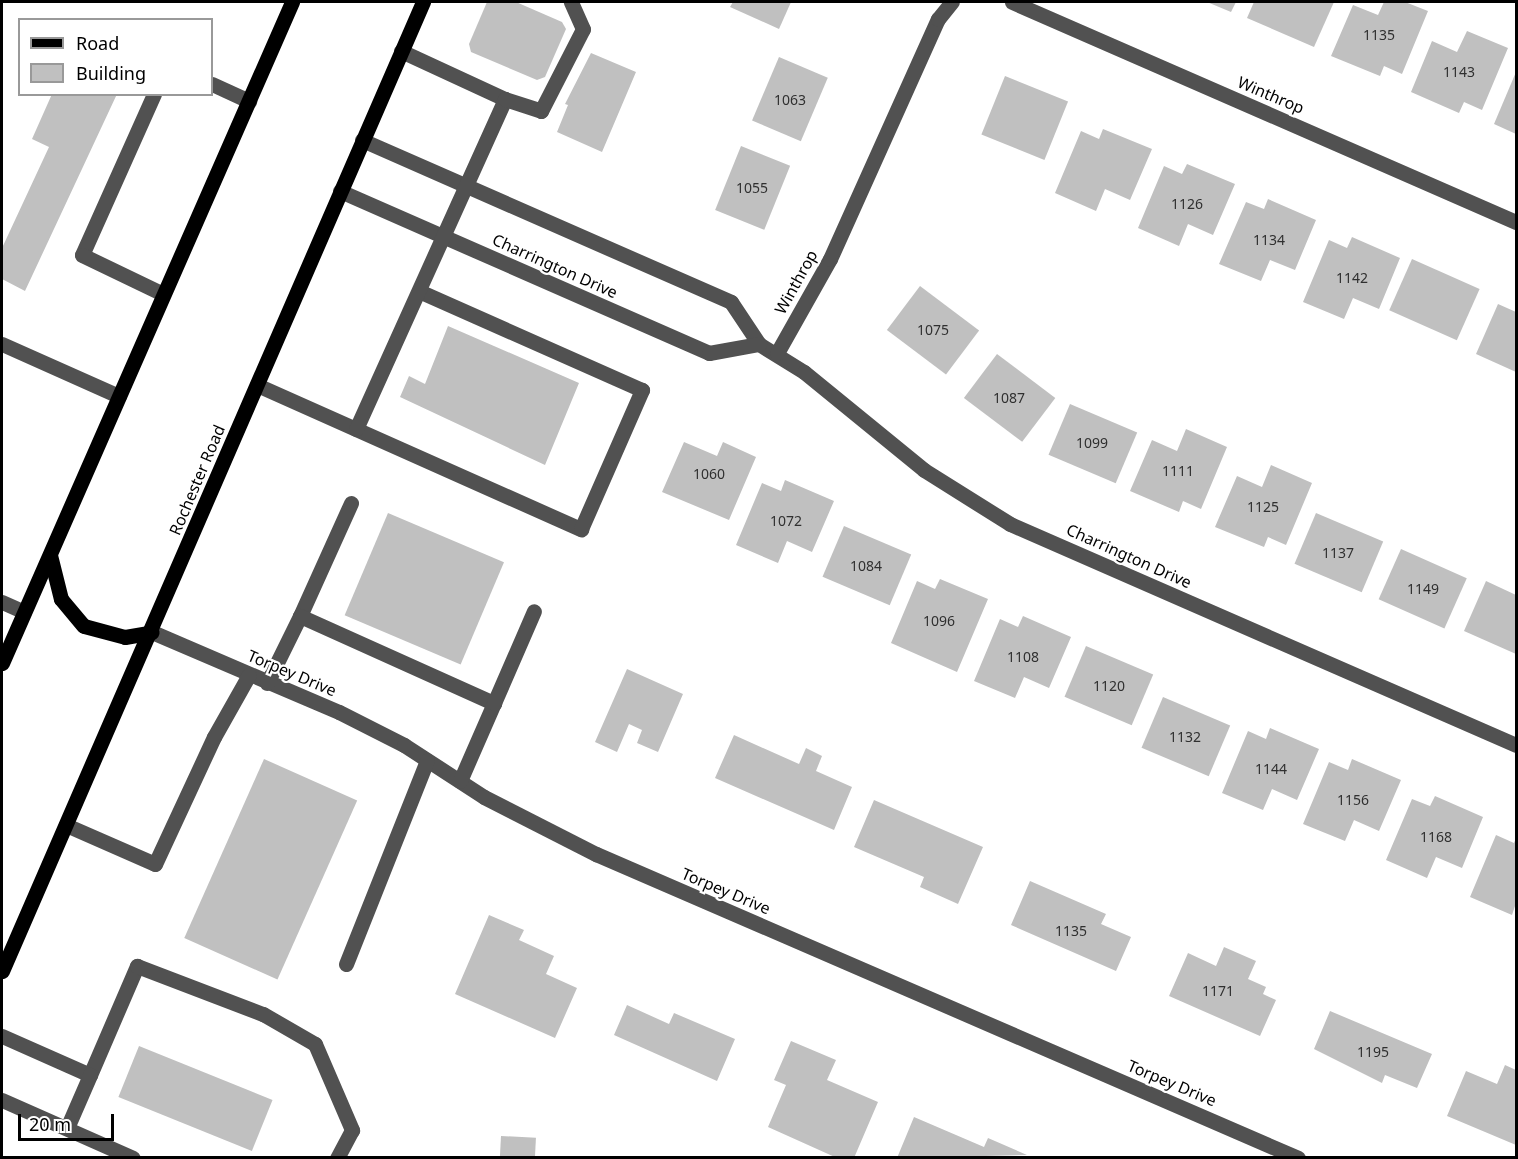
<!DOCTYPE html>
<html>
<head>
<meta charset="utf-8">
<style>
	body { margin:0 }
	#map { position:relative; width:1518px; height:1159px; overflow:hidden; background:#fff; font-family:"Noto Sans",sans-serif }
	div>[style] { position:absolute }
	.building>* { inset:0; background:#c0c0c0; transform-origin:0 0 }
	.minor>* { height:15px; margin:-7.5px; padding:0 7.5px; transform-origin:7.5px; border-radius:7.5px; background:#515151 }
	.major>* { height:15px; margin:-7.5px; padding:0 7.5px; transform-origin:7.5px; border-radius:7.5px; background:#000 }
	span { translate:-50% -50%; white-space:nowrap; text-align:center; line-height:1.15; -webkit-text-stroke:4.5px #fff; paint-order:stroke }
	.number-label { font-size:14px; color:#303030 }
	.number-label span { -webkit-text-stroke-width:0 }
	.street-label { font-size:16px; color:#000 }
	.frame { position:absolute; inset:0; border:3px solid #000; pointer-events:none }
	.legend { position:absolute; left:18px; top:18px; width:195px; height:78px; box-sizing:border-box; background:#fff; border:2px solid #999; margin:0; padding:8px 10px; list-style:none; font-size:18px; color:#000 }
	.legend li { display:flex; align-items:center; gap:12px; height:30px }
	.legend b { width:30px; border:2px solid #999 }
	.scale { position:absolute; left:18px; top:1114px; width:96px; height:27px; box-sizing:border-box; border:3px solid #000; border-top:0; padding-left:8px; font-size:18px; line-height:21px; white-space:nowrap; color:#000; -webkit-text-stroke:4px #fff; paint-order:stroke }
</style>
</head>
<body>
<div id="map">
	<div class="building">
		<i style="clip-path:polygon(487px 2px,516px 2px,562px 22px,566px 29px,545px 77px,537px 80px,471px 52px,469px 44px)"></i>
		<i style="clip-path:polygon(733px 2px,791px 2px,779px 29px,730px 7px)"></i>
		<i style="clip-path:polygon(1207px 2px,1236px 2px,1231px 12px)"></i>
		<i style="clip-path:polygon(1254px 2px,1334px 2px,1314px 47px,1247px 18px)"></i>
		<i style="clip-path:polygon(1384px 2px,1405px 2px,1428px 11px,1402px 74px,1384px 66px,1380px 76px,1331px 56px,1353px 5px,1378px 15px)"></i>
		<i style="clip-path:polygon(1467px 31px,1508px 48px,1482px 110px,1464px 102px,1459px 113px,1411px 92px,1432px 41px,1457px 52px)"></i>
		<i style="clip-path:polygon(591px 53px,636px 72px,602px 152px,557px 132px,568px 105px,565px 104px)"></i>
		<i style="left:779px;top:57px;width:53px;height:69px;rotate:23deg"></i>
		<i style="clip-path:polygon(1516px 72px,1516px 134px,1494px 124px)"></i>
		<i style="left:1005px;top:76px;width:68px;height:63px;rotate:22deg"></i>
		<i style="clip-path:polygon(52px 94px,117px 94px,25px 291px,2px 279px,2px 248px,49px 147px,32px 139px)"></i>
		<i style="clip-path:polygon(1103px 129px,1152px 149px,1130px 200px,1105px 189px,1096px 211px,1055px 193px,1081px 131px,1099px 139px)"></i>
		<i style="left:741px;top:146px;width:53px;height:69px;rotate:22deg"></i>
		<i style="clip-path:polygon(1187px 164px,1235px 184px,1213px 235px,1188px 224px,1179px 246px,1138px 228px,1164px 166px,1182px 174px)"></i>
		<i style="clip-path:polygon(1268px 199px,1316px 220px,1295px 270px,1270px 260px,1261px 281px,1219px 264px,1246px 202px,1264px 209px)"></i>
		<i style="clip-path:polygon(1352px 237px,1400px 258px,1379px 309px,1353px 298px,1344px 319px,1303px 302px,1329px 240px,1347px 248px)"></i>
		<i style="left:1412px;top:259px;width:74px;height:56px;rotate:24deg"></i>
		<i style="left:920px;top:286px;width:74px;height:55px;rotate:37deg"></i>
		<i style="clip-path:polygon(1498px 304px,1516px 312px,1516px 372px,1476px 354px)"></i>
		<i style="clip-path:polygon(448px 326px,579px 383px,545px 465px,400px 397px,409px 376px,425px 384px)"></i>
		<i style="left:997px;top:354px;width:73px;height:55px;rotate:37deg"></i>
		<i style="left:1070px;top:404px;width:73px;height:55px;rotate:23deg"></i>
		<i style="clip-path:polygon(1186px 429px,1227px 447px,1201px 509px,1183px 501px,1179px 512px,1130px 491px,1152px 440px,1177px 451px)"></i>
		<i style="clip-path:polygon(684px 442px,717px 456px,723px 442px,756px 457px,729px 520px,662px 492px)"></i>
		<i style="clip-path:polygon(1271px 465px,1312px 483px,1286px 545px,1268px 537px,1264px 547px,1215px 527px,1237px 476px,1262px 487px)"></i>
		<i style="clip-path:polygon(785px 480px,834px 501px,812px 552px,787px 541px,778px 563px,736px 545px,762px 483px,781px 491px)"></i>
		<i style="left:388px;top:513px;width:126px;height:111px;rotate:23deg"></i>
		<i style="left:1316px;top:513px;width:73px;height:55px;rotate:23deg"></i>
		<i style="left:844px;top:526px;width:73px;height:55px;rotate:23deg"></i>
		<i style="left:1401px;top:549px;width:72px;height:55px;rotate:24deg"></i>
		<i style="clip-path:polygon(940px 579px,988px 599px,957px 672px,891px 643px,917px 581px,935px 589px)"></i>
		<i style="clip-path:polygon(1486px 581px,1516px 595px,1516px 654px,1464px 631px)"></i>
		<i style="clip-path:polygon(1023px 616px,1071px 637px,1049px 688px,1024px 677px,1015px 698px,974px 681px,1000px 619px,1018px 627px)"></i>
		<i style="left:1086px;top:646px;width:73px;height:55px;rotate:23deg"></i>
		<i style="clip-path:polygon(627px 669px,683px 694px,658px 752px,637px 743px,642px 730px,629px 724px,617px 752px,595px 742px)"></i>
		<i style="left:1163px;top:697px;width:73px;height:55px;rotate:23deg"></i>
		<i style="clip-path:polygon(1270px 728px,1319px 749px,1297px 800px,1272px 789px,1263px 810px,1222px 793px,1248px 731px,1266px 739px)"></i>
		<i style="clip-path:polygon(734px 735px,799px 764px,806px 748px,822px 756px,816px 771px,852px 787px,834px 830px,715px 778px)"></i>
		<i style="left:264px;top:759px;width:102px;height:196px;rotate:24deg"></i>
		<i style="clip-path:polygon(1352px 759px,1401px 780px,1379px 831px,1354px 820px,1345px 841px,1303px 824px,1329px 762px,1348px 770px)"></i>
		<i style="clip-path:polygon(1435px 796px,1483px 817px,1462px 868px,1436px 857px,1427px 878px,1386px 860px,1412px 799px,1430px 806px)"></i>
		<i style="clip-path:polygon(874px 800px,983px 847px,958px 904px,920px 887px,924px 877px,854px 847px)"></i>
		<i style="clip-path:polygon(1496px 835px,1514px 843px,1516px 838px,1516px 903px,1512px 915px,1470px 897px)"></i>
		<i style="clip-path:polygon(1030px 881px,1106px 914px,1101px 924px,1131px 937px,1116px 971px,1011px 925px)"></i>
		<i style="clip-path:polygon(489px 915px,524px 930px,519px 940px,554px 956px,546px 974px,577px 988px,555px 1038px,455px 994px)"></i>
		<i style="clip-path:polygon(1224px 947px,1256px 961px,1248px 979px,1266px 987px,1263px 994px,1276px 1000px,1260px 1036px,1169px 996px,1188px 953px,1216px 966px)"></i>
		<i style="clip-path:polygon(627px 1005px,669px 1024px,674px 1013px,735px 1039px,717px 1081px,614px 1035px)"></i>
		<i style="clip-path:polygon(1330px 1011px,1432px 1054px,1417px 1088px,1385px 1075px,1382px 1083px,1314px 1049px)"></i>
		<i style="clip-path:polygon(791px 1041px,836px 1060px,827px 1080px,878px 1102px,854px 1158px,837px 1158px,768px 1127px,786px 1085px,774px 1080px)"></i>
		<i style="left:139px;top:1046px;width:144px;height:55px;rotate:22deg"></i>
		<i style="clip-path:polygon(1505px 1065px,1516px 1070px,1516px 1145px,1447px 1116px,1466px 1071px,1497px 1084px)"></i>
		<i style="clip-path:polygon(914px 1117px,984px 1147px,988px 1138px,1027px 1155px,897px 1158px)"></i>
		<i style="left:501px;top:1136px;width:35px;height:22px;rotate:3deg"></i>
	</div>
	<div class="minor">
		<i style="left:1012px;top:2px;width:550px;rotate:23.58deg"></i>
		<i style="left:401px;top:51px;width:115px;rotate:24.8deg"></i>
		<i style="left:212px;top:84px;width:41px;rotate:24.7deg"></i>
		<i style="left:154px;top:94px;width:176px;rotate:114.1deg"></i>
		<i style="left:82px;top:255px;width:90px;rotate:25.7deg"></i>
		<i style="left:362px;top:140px;width:403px;rotate:23.7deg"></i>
		<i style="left:731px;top:302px;width:50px;rotate:56.3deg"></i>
		<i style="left:759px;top:344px;width:53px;rotate:31.9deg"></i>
		<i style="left:804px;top:372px;width:155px;rotate:39.2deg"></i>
		<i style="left:924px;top:470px;width:102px;rotate:32.1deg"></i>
		<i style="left:1010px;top:524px;width:552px;rotate:23.59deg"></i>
		<i style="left:340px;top:191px;width:403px;rotate:23.7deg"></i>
		<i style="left:709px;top:353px;width:51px;rotate:-10.2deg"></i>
		<i style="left:2px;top:344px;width:128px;rotate:24deg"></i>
		<i style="left:777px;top:353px;width:108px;rotate:-60.6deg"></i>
		<i style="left:830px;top:259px;width:263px;rotate:-65.8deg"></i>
		<i style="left:938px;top:19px;width:22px;rotate:-51deg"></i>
		<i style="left:257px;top:385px;width:355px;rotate:24deg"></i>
		<i style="left:581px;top:529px;width:152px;rotate:-66.3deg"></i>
		<i style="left:642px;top:390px;width:242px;rotate:-156.1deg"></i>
		<i style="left:356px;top:429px;width:362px;rotate:-65.7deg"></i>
		<i style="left:505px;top:99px;width:38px;rotate:18deg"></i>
		<i style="left:541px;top:111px;width:92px;rotate:-62.9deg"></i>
		<i style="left:583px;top:29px;width:30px;rotate:-114deg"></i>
		<i style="left:2px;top:602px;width:24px;rotate:24deg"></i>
		<i style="left:300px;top:616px;width:124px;rotate:-65.7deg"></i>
		<i style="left:152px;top:632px;width:203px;rotate:23.2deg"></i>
		<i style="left:339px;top:712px;width:73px;rotate:26.9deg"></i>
		<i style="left:404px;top:745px;width:95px;rotate:33deg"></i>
		<i style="left:484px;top:797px;width:126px;rotate:27deg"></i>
		<i style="left:596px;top:854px;width:765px;rotate:23.41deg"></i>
		<i style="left:267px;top:683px;width:75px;rotate:-63.8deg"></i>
		<i style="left:300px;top:616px;width:213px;rotate:24.2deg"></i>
		<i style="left:494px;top:703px;width:85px;rotate:113.6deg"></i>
		<i style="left:494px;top:703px;width:100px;rotate:-66.5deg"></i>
		<i style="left:66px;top:825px;width:97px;rotate:23.7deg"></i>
		<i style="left:155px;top:864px;width:140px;rotate:-65.1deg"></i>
		<i style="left:214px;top:737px;width:71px;rotate:-60.6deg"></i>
		<i style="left:346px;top:964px;width:219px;rotate:-68.3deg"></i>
		<i style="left:2px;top:1036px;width:96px;rotate:23.9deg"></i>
		<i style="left:90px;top:1075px;width:119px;rotate:-66.7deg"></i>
		<i style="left:137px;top:966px;width:135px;rotate:20.9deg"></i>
		<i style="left:263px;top:1014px;width:60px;rotate:30deg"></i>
		<i style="left:315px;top:1044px;width:94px;rotate:66.7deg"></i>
		<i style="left:352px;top:1130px;width:32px;rotate:118deg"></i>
		<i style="left:2px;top:1100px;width:143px;rotate:23.9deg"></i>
		<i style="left:67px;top:1128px;width:58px;rotate:-66.5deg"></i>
	</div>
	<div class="major">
		<i style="left:50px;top:555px;width:45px;rotate:76deg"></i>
		<i style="left:61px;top:599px;width:35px;rotate:50deg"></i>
		<i style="left:84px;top:626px;width:42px;rotate:15deg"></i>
		<i style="left:125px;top:637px;width:27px;rotate:-10deg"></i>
		<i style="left:2px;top:663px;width:722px;rotate:-66.31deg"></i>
		<i style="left:2px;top:971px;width:1057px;rotate:-66.52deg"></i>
	</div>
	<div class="number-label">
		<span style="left:1379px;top:35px">1135</span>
		<span style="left:1459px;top:72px">1143</span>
		<span style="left:790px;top:100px">1063</span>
		<span style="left:752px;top:188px">1055</span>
		<span style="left:1187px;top:204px">1126</span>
		<span style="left:1269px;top:240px">1134</span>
		<span style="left:1352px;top:278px">1142</span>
		<span style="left:933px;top:330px">1075</span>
		<span style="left:1009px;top:398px">1087</span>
		<span style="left:1092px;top:443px">1099</span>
		<span style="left:1178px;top:471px">1111</span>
		<span style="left:709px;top:474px">1060</span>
		<span style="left:1263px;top:507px">1125</span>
		<span style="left:786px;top:521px">1072</span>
		<span style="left:1338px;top:553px">1137</span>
		<span style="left:866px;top:566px">1084</span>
		<span style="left:1423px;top:589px">1149</span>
		<span style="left:939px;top:621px">1096</span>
		<span style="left:1023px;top:657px">1108</span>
		<span style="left:1109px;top:686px">1120</span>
		<span style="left:1185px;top:737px">1132</span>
		<span style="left:1271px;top:769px">1144</span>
		<span style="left:1353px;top:800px">1156</span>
		<span style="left:1436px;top:837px">1168</span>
		<span style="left:1071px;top:931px">1135</span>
		<span style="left:1218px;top:991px">1171</span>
		<span style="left:1373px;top:1052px">1195</span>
	</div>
	<div class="street-label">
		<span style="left:1271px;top:95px;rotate:23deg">Winthrop</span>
		<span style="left:555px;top:266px;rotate:24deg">Charrington Drive</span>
		<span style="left:796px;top:282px;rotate:-61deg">Winthrop</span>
		<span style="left:197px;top:480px;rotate:-67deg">Rochester Road</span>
		<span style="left:1129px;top:556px;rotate:24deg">Charrington Drive</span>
		<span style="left:292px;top:673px;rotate:23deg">Torpey Drive</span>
		<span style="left:726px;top:891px;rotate:23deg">Torpey Drive</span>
		<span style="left:1172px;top:1083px;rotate:23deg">Torpey Drive</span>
	</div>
	<div class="frame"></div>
	<ul class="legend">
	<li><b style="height:8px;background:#000"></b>Road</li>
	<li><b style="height:16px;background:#c0c0c0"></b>Building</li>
	</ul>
	<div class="scale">20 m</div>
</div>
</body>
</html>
